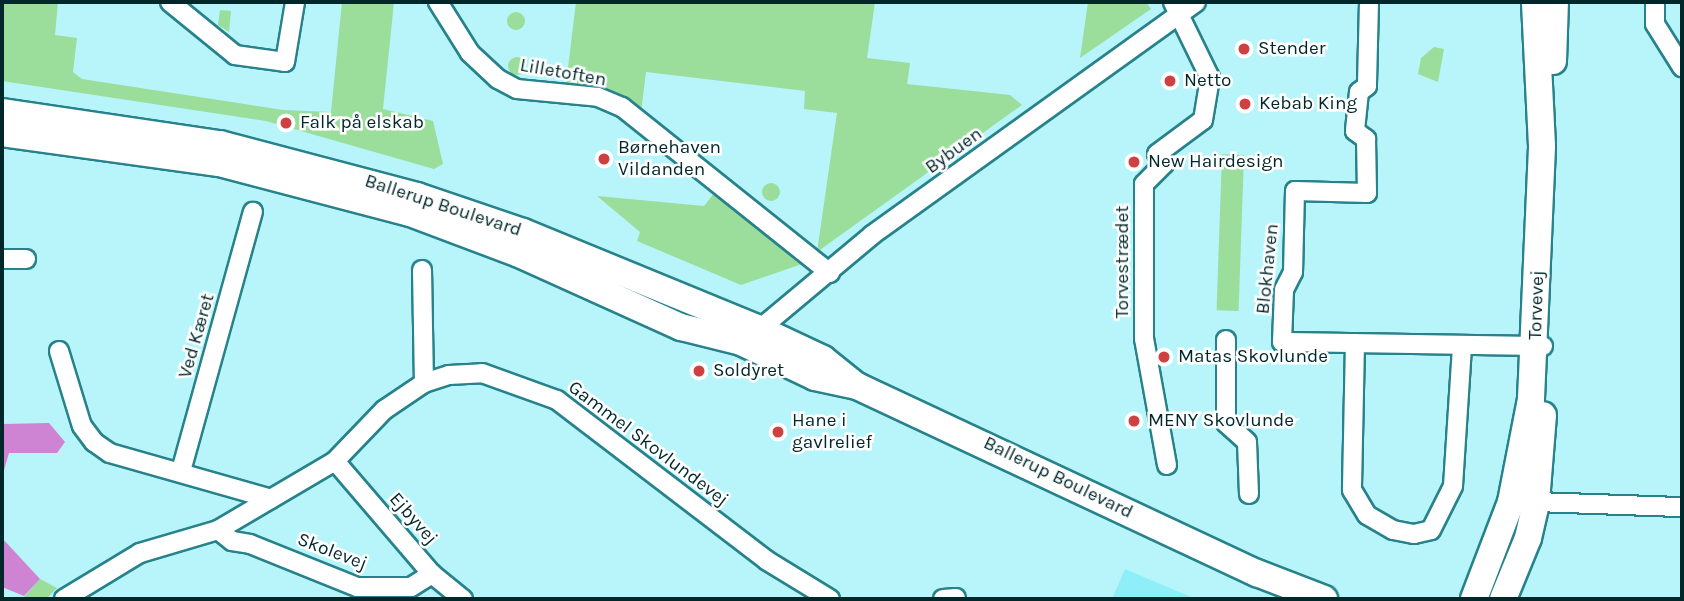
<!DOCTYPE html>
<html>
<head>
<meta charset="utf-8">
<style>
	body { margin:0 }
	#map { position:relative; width:1684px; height:601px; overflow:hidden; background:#b7f5fb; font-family:Karla,sans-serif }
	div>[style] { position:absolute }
	.built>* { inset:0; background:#8feff9 }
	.green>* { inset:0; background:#9bdd9b; transform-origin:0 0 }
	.round { border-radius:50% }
	.water>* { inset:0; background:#ce84d3 }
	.roads { filter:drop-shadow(2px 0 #27828b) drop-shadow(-2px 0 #27828b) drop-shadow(0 2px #27828b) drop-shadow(0 -2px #27828b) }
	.street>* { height:18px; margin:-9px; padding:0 9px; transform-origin:9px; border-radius:9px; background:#fff }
	.secondary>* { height:26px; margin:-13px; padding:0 13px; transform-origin:13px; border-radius:13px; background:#fff }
	.dots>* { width:19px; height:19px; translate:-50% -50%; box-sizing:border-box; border:4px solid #fff; border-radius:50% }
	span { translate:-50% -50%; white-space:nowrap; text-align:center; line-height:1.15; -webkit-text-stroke:5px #fff; paint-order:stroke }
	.poi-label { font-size:19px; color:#01272b }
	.left { translate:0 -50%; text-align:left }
	.street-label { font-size:19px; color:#01272b }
	.frame { position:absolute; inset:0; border:4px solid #01272b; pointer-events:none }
</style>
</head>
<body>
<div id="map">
	<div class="built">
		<i style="clip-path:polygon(1125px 569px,1196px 599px,1112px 599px)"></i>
	</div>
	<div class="green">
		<i style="clip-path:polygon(2px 2px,58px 2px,55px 35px,77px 38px,73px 72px,82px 79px,283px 110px,331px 112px,342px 2px,394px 2px,383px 109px,433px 121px,443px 164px,434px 169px,266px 121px,2px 81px)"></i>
		<i style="clip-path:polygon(576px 2px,875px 2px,867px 58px,910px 63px,907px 84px,1010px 95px,1022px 105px,817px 252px,837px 113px,804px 109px,805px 91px,646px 72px,641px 113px,611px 92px,566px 84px)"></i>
		<i style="clip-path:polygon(1088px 2px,1146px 2px,1151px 9px,1080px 58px)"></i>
		<i style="clip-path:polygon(220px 10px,231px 11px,229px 32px,218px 25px)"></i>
		<i class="round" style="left:507px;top:12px;width:18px;height:18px"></i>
		<i style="clip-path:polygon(1434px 47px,1444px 49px,1438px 82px,1418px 74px,1421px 58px)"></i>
		<i class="round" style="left:508px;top:57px;width:18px;height:18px"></i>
		<i style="left:1244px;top:155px;width:156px;height:22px;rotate:92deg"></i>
		<i class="round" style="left:762px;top:183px;width:18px;height:18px"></i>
		<i style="clip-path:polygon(715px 192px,802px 264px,741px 285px,637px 241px,640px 232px,597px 196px,704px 206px)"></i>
		<i style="clip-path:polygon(40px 579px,57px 588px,46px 599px,22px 599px)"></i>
	</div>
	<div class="water">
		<i style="clip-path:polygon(49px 423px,65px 442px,57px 453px,9px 453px,2px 477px,2px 424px)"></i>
		<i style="clip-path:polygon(2px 538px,40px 579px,24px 596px,2px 587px)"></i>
	</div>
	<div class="roads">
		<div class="street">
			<i style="left:170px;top:2px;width:84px;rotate:39.2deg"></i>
			<i style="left:235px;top:55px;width:50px;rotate:8deg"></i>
			<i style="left:285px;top:62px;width:61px;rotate:-80.5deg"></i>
			<i style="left:438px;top:2px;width:60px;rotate:57.9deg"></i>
			<i style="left:470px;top:53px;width:38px;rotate:43deg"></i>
			<i style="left:498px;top:79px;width:21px;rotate:28deg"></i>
			<i style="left:517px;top:89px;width:81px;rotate:5.6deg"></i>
			<i style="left:598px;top:97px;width:26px;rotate:23deg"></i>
			<i style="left:622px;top:107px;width:266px;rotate:38.6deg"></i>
			<i style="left:1369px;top:2px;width:84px;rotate:91.4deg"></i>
			<i style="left:1367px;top:86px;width:10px;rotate:143deg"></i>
			<i style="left:1359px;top:92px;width:39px;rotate:96deg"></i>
			<i style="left:1355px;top:131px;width:14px;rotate:36deg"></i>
			<i style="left:1366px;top:139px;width:54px;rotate:88.9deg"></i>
			<i style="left:1367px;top:193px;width:72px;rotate:-178.4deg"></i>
			<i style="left:1295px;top:191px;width:81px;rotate:91.4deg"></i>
			<i style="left:1293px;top:272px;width:20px;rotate:117deg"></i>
			<i style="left:1284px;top:290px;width:52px;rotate:92.2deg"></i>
			<i style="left:1282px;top:342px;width:261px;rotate:0.9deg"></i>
			<i style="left:1655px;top:2px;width:22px;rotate:90deg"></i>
			<i style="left:1655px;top:24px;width:51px;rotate:57.9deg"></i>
			<i style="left:2px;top:259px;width:24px"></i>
			<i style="left:422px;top:270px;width:113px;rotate:89deg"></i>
			<i style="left:755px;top:333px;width:153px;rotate:-39.9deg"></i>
			<i style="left:872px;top:235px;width:399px;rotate:-35.7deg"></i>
			<i style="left:1226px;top:340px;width:83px;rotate:90deg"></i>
			<i style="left:1226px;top:423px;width:28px;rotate:42deg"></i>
			<i style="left:1247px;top:442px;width:52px;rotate:87.8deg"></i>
			<i style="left:1355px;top:343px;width:147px;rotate:91.2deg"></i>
			<i style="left:1352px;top:490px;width:29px;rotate:59deg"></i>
			<i style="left:1367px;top:515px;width:30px;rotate:30deg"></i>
			<i style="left:1393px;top:530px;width:21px;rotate:11deg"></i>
			<i style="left:1414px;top:534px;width:17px;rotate:-13deg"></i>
			<i style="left:1431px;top:530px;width:49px;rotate:-63.4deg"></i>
			<i style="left:1453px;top:486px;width:141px;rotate:-86.3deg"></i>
			<i style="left:59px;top:351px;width:78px;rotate:73deg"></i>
			<i style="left:82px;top:426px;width:20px;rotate:53deg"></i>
			<i style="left:94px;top:442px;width:19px;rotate:35deg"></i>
			<i style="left:110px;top:453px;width:167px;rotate:15.9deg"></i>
			<i style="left:335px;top:461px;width:149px;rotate:49.4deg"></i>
			<i style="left:432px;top:574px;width:40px;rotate:39deg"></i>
			<i style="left:1167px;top:465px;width:128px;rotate:-100.3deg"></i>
			<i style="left:1144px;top:339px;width:155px;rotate:-90deg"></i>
			<i style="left:1144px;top:184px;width:28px;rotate:-45deg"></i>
			<i style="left:1164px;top:164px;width:12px;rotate:-125deg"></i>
			<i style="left:1157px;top:154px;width:57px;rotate:-36.5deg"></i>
			<i style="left:1203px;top:120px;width:43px;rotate:-80.5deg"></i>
			<i style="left:1210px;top:78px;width:85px;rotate:-116deg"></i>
			<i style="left:181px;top:471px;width:269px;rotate:-74.5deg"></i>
			<i style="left:1536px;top:502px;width:146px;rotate:2deg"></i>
			<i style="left:218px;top:530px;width:18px;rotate:38deg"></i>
			<i style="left:232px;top:541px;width:18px;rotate:9deg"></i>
			<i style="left:250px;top:544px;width:115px;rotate:21.9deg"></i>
			<i style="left:357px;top:587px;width:54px"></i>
			<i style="left:411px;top:587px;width:25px;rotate:-32deg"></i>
			<i style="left:64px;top:599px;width:89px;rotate:-31.2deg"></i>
			<i style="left:140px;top:553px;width:81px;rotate:-16.4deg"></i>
			<i style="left:218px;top:530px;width:136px;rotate:-30.5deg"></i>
			<i style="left:335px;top:461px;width:71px;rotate:-46.1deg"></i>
			<i style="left:384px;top:410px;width:48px;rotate:-34deg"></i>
			<i style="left:424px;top:383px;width:26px;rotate:-18deg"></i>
			<i style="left:449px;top:375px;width:33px;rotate:-3deg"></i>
			<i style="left:482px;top:373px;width:80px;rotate:19.8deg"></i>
			<i style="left:557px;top:400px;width:263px;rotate:37.4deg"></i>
			<i style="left:766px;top:560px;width:75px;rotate:31.4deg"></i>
			<i style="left:943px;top:599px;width:13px;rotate:-4deg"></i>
		</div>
		<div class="secondary">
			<i style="left:1553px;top:61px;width:59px;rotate:-88.1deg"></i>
			<i style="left:2px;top:112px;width:220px;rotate:8.4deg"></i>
			<i style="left:220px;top:144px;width:204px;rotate:14.8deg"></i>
			<i style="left:417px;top:196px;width:112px;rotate:18.8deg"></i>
			<i style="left:523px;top:232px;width:253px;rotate:22.3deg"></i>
			<i style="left:757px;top:328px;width:73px;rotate:25.2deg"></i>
			<i style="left:823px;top:359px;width:38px;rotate:39deg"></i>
			<i style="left:2px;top:133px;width:219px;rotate:7.9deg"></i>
			<i style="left:219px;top:163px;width:197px;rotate:14.7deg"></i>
			<i style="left:410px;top:213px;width:116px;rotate:20.6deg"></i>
			<i style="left:519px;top:254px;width:178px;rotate:24.3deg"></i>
			<i style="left:681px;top:327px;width:62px;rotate:14deg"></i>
			<i style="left:741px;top:342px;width:82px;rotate:25.3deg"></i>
			<i style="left:815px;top:377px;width:43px;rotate:12.1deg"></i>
			<i style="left:857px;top:386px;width:442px;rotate:25.1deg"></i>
			<i style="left:1257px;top:573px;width:72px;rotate:21.2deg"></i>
			<i style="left:1474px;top:599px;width:104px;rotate:-69.1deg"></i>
			<i style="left:1511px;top:502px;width:105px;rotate:-79deg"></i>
			<i style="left:1531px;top:399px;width:253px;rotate:-87.5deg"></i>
			<i style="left:1542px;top:146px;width:144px;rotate:-92.8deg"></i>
			<i style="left:1503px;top:599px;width:66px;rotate:-67.7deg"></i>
			<i style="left:1528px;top:538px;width:37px;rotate:-77deg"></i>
			<i style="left:1536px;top:502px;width:87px;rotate:-85.4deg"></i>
		</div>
	</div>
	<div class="dots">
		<i style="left:1244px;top:49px;background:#cf4041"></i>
		<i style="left:1170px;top:81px;background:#cf4041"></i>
		<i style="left:1245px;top:104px;background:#cf4041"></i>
		<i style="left:286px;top:123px;background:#cf4041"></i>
		<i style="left:604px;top:159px;background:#cf4041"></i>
		<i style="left:1134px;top:162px;background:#cf4041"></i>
		<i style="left:1164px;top:357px;background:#cf4041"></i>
		<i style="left:699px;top:371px;background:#cf4041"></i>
		<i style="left:1134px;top:421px;background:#cf4041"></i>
		<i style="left:778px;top:432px;background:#cf4041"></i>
	</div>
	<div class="poi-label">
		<span class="left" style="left:1258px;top:49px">Stender</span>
		<span class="left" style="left:1184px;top:81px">Netto</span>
		<span class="left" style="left:1259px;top:104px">Kebab King</span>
		<span class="left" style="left:300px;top:123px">Falk på elskab</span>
		<span class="left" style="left:618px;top:159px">Børnehaven<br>Vildanden</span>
		<span class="left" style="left:1148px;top:162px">New Hairdesign</span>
		<span class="left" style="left:1178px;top:357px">Matas Skovlunde</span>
		<span class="left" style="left:713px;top:371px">Soldyret</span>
		<span class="left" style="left:792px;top:432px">Hane i<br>gavlrelief</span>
		<span class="left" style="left:1148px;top:421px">MENY Skovlunde</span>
	</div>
	<div class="street-label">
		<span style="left:563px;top:73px;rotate:10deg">Lilletoften</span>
		<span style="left:954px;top:151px;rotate:-36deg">Bybuen</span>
		<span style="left:443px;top:206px;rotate:18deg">Ballerup Boulevard</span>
		<span style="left:1123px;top:262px;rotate:-90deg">Torvestrædet</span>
		<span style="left:1268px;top:269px;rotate:-84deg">Blokhaven</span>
		<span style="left:1537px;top:305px;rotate:-88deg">Torvevej</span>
		<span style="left:197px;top:336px;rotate:-74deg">Ved Kæret</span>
		<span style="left:648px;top:444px;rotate:37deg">Gammel Skovlundevej</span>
		<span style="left:1058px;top:478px;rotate:26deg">Ballerup Boulevard</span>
		<span style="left:413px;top:519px;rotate:49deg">Ejbyvej</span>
		<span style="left:332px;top:552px;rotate:21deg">Skolevej</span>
	</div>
	<div class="frame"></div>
</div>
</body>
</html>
